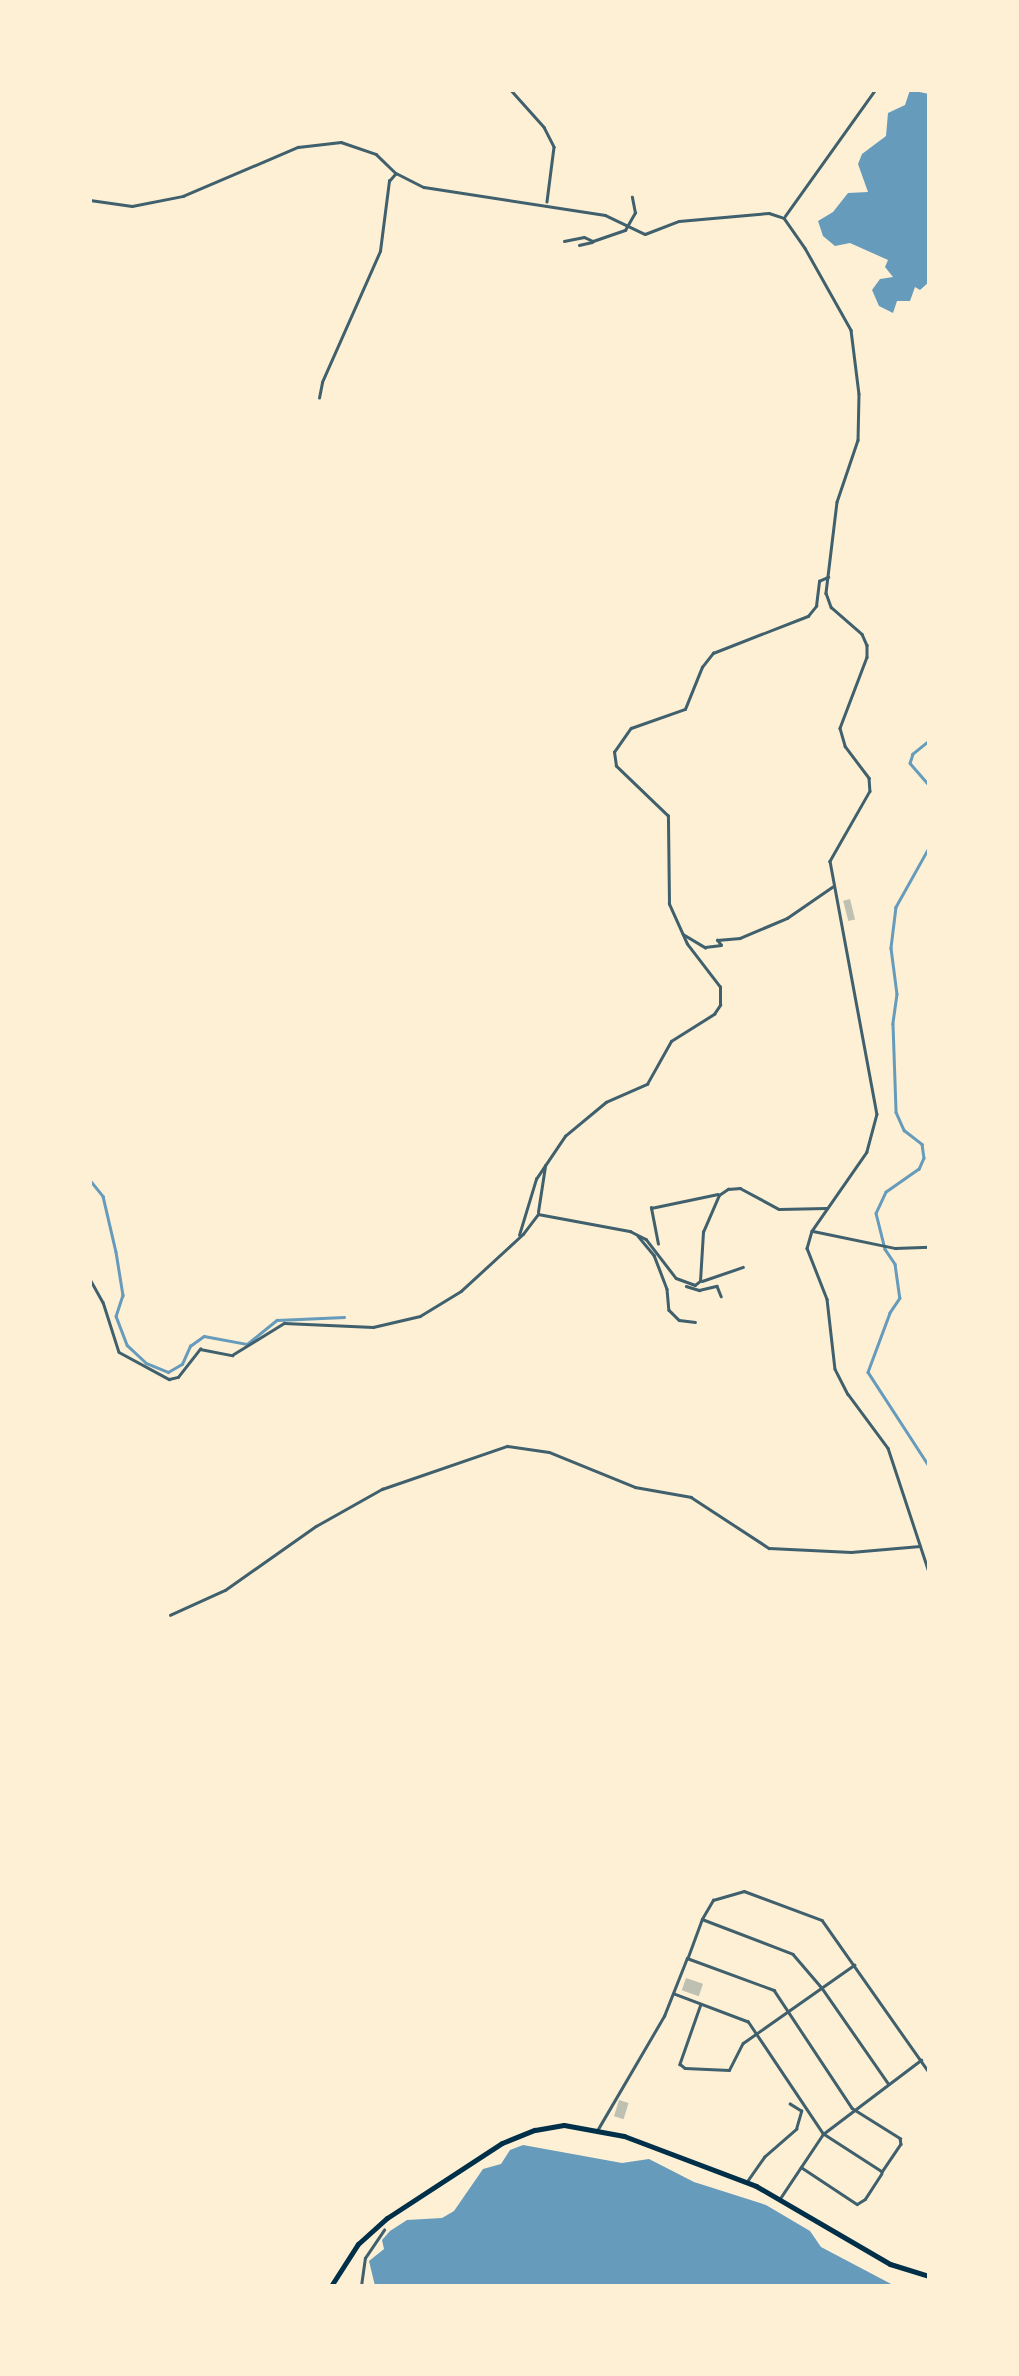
<!DOCTYPE html>
<html>
<head>
<meta charset="utf-8">
<style>
	body { margin:0 }
	#map { position:relative; width:1019px; height:2376px; overflow:hidden; background:#fdf0d5; font-family:"Archivo Narrow",sans-serif }
	div>[style] { position:absolute }
	.water>* { inset:0; background:#669bbc }
	.stream>* { height:2.5px; margin:-1.25px; padding:0 1.25px; transform-origin:1.25px; border-radius:1.25px; background:#669bbc }
	.building>* { inset:0; background:#bec0b2; transform-origin:0 0 }
	.minor>* { height:2.5px; margin:-1.25px; padding:0 1.25px; transform-origin:1.25px; border-radius:1.25px; background:#3f606c }
	.primary>* { height:5px; margin:-2.5px; padding:0 2.5px; transform-origin:2.5px; border-radius:2.5px; background:#003049 }
	span { translate:-50% -50%; white-space:nowrap; text-align:center; line-height:1.15; -webkit-text-stroke:8px #fdf0d5; paint-order:stroke }
	.frame { position:absolute; inset:0; border:92px solid #fdf0d5; pointer-events:none }
</style>
</head>
<body>
<div id="map">
	<div class="water">
		<i style="clip-path:polygon(910px 90px,929px 94px,929px 282px,920px 290px,915px 287px,910px 301px,897px 301px,893px 313px,879px 306px,872px 290px,880px 279px,893px 277px,885px 267px,888px 260px,850px 243px,835px 246px,823px 236px,818px 221px,833px 212px,848px 193px,868px 192px,858px 164px,862px 154px,886px 136px,888px 113px,905px 105px)"></i>
		<i style="clip-path:polygon(523px 2145px,622px 2163px,649px 2159px,694px 2182px,766px 2205px,810px 2231px,821px 2247px,895px 2286px,375px 2286px,369px 2261px,384px 2249px,382px 2240px,390px 2231px,407px 2220px,442px 2218px,454px 2211px,483px 2169px,501px 2164px,510px 2150px)"></i>
	</div>
	<div class="stream">
		<i style="left:929px;top:741px;width:21px;rotate:141deg"></i>
		<i style="left:913px;top:754px;width:9px;rotate:108deg"></i>
		<i style="left:910px;top:763px;width:29px;rotate:49deg"></i>
		<i style="left:929px;top:848px;width:68px;rotate:119.2deg"></i>
		<i style="left:896px;top:907px;width:41px;rotate:97deg"></i>
		<i style="left:891px;top:948px;width:46px;rotate:82.6deg"></i>
		<i style="left:897px;top:994px;width:30px;rotate:98deg"></i>
		<i style="left:893px;top:1024px;width:88px;rotate:88deg"></i>
		<i style="left:896px;top:1112px;width:20px;rotate:66deg"></i>
		<i style="left:904px;top:1130px;width:23px;rotate:38deg"></i>
		<i style="left:922px;top:1144px;width:14px;rotate:82deg"></i>
		<i style="left:924px;top:1158px;width:12px;rotate:114deg"></i>
		<i style="left:919px;top:1169px;width:40px;rotate:145.1deg"></i>
		<i style="left:886px;top:1192px;width:23px;rotate:115deg"></i>
		<i style="left:876px;top:1213px;width:37px;rotate:76deg"></i>
		<i style="left:885px;top:1249px;width:18px;rotate:56deg"></i>
		<i style="left:895px;top:1264px;width:34px;rotate:82deg"></i>
		<i style="left:900px;top:1298px;width:18px;rotate:124deg"></i>
		<i style="left:890px;top:1313px;width:63px;rotate:110.4deg"></i>
		<i style="left:868px;top:1372px;width:112px;rotate:57deg"></i>
		<i style="left:90px;top:1180px;width:21px;rotate:51deg"></i>
		<i style="left:103px;top:1196px;width:57px;rotate:76.9deg"></i>
		<i style="left:116px;top:1252px;width:44px;rotate:80.8deg"></i>
		<i style="left:123px;top:1295px;width:22px;rotate:108deg"></i>
		<i style="left:116px;top:1316px;width:31px;rotate:69deg"></i>
		<i style="left:127px;top:1345px;width:26px;rotate:43deg"></i>
		<i style="left:146px;top:1363px;width:24px;rotate:22deg"></i>
		<i style="left:168px;top:1372px;width:16px;rotate:-30deg"></i>
		<i style="left:182px;top:1364px;width:20px;rotate:-66deg"></i>
		<i style="left:190px;top:1346px;width:17px;rotate:-36deg"></i>
		<i style="left:204px;top:1336px;width:44px;rotate:10.5deg"></i>
		<i style="left:247px;top:1344px;width:38px;rotate:-39deg"></i>
		<i style="left:277px;top:1320px;width:67px;rotate:-2.6deg"></i>
	</div>
	<div class="building">
		<i style="left:850px;top:899px;width:21px;height:7px;rotate:76deg"></i>
		<i style="left:686px;top:1978px;width:18px;height:13px;rotate:19deg"></i>
		<i style="left:619px;top:2100px;width:10px;height:17px;rotate:17deg"></i>
	</div>
	<div class="minor">
		<i style="left:511px;top:90px;width:50px;rotate:48.3deg"></i>
		<i style="left:544px;top:127px;width:22px;rotate:63deg"></i>
		<i style="left:554px;top:147px;width:55px;rotate:97.3deg"></i>
		<i style="left:90px;top:200px;width:42px;rotate:8.1deg"></i>
		<i style="left:132px;top:206px;width:52px;rotate:-11.1deg"></i>
		<i style="left:183px;top:196px;width:125px;rotate:-23.1deg"></i>
		<i style="left:298px;top:147px;width:43px;rotate:-6.6deg"></i>
		<i style="left:341px;top:142px;width:37px;rotate:19deg"></i>
		<i style="left:376px;top:154px;width:28px;rotate:44deg"></i>
		<i style="left:396px;top:173px;width:31px;rotate:27deg"></i>
		<i style="left:424px;top:187px;width:183px;rotate:8.8deg"></i>
		<i style="left:605px;top:215px;width:44px;rotate:25.4deg"></i>
		<i style="left:645px;top:234px;width:36px;rotate:-21deg"></i>
		<i style="left:679px;top:221px;width:90px;rotate:-5.1deg"></i>
		<i style="left:769px;top:213px;width:16px;rotate:18deg"></i>
		<i style="left:784px;top:218px;width:37px;rotate:55deg"></i>
		<i style="left:805px;top:248px;width:94px;rotate:60.7deg"></i>
		<i style="left:851px;top:330px;width:64px;rotate:82.9deg"></i>
		<i style="left:859px;top:394px;width:46px;rotate:91.2deg"></i>
		<i style="left:858px;top:440px;width:65px;rotate:108.7deg"></i>
		<i style="left:837px;top:502px;width:92px;rotate:96.9deg"></i>
		<i style="left:826px;top:593px;width:15px;rotate:70deg"></i>
		<i style="left:831px;top:607px;width:41px;rotate:41.1deg"></i>
		<i style="left:862px;top:634px;width:12px;rotate:66deg"></i>
		<i style="left:867px;top:645px;width:12px;rotate:90deg"></i>
		<i style="left:867px;top:657px;width:76px;rotate:110.8deg"></i>
		<i style="left:840px;top:728px;width:19px;rotate:74deg"></i>
		<i style="left:845px;top:746px;width:40px;rotate:53deg"></i>
		<i style="left:869px;top:778px;width:13px;rotate:86deg"></i>
		<i style="left:870px;top:791px;width:81px;rotate:119.7deg"></i>
		<i style="left:830px;top:861px;width:257px;rotate:79.5deg"></i>
		<i style="left:877px;top:1114px;width:39px;rotate:105deg"></i>
		<i style="left:867px;top:1152px;width:96px;rotate:124.8deg"></i>
		<i style="left:812px;top:1231px;width:18px;rotate:106deg"></i>
		<i style="left:807px;top:1248px;width:55px;rotate:68.6deg"></i>
		<i style="left:827px;top:1299px;width:70px;rotate:83.5deg"></i>
		<i style="left:835px;top:1369px;width:28px;rotate:63deg"></i>
		<i style="left:848px;top:1394px;width:67px;rotate:53.5deg"></i>
		<i style="left:888px;top:1448px;width:131px;rotate:71.7deg"></i>
		<i style="left:785px;top:216px;width:155px;rotate:-54.5deg"></i>
		<i style="left:564px;top:241px;width:20px;rotate:-11deg"></i>
		<i style="left:584px;top:237px;width:10px;rotate:24deg"></i>
		<i style="left:593px;top:241px;width:34px;rotate:-19deg"></i>
		<i style="left:625px;top:230px;width:20px;rotate:-60deg"></i>
		<i style="left:635px;top:213px;width:16px;rotate:-101deg"></i>
		<i style="left:579px;top:245px;width:13px;rotate:-13deg"></i>
		<i style="left:319px;top:398px;width:16px;rotate:-79deg"></i>
		<i style="left:322px;top:382px;width:143px;rotate:-66.1deg"></i>
		<i style="left:380px;top:251px;width:71px;rotate:-82.7deg"></i>
		<i style="left:389px;top:181px;width:9px;rotate:-49deg"></i>
		<i style="left:683px;top:934px;width:26px;rotate:31deg"></i>
		<i style="left:705px;top:947px;width:16px;rotate:-7deg"></i>
		<i style="left:721px;top:945px;width:6px;rotate:-129deg"></i>
		<i style="left:717px;top:940px;width:23px;rotate:-5deg"></i>
		<i style="left:740px;top:938px;width:51px;rotate:-23.1deg"></i>
		<i style="left:787px;top:918px;width:55px;rotate:-34.6deg"></i>
		<i style="left:538px;top:1212px;width:47px;rotate:-81.3deg"></i>
		<i style="left:813px;top:1231px;width:84px;rotate:11.7deg"></i>
		<i style="left:895px;top:1248px;width:34px;rotate:-2deg"></i>
		<i style="left:519px;top:1235px;width:59px;rotate:-73.1deg"></i>
		<i style="left:536px;top:1179px;width:52px;rotate:-56deg"></i>
		<i style="left:565px;top:1136px;width:53px;rotate:-39.7deg"></i>
		<i style="left:606px;top:1102px;width:45px;rotate:-23.7deg"></i>
		<i style="left:647px;top:1084px;width:49px;rotate:-60.8deg"></i>
		<i style="left:671px;top:1041px;width:51px;rotate:-32.1deg"></i>
		<i style="left:714px;top:1014px;width:11px;rotate:-56deg"></i>
		<i style="left:720px;top:1005px;width:18px;rotate:-90deg"></i>
		<i style="left:720px;top:987px;width:54px;rotate:-127.5deg"></i>
		<i style="left:687px;top:944px;width:44px;rotate:-114.2deg"></i>
		<i style="left:669px;top:904px;width:88px;rotate:-90.7deg"></i>
		<i style="left:668px;top:816px;width:72px;rotate:-136.1deg"></i>
		<i style="left:616px;top:766px;width:14px;rotate:-98deg"></i>
		<i style="left:614px;top:752px;width:29px;rotate:-55deg"></i>
		<i style="left:631px;top:728px;width:57px;rotate:-19.4deg"></i>
		<i style="left:685px;top:709px;width:45px;rotate:-68deg"></i>
		<i style="left:702px;top:667px;width:18px;rotate:-52deg"></i>
		<i style="left:713px;top:653px;width:102px;rotate:-21.3deg"></i>
		<i style="left:808px;top:616px;width:13px;rotate:-51deg"></i>
		<i style="left:816px;top:606px;width:25px;rotate:-83deg"></i>
		<i style="left:819px;top:581px;width:10px;rotate:-24deg"></i>
		<i style="left:638px;top:1236px;width:25px;rotate:50deg"></i>
		<i style="left:654px;top:1255px;width:36px;rotate:69deg"></i>
		<i style="left:667px;top:1289px;width:21px;rotate:85deg"></i>
		<i style="left:669px;top:1310px;width:14px;rotate:45deg"></i>
		<i style="left:679px;top:1320px;width:16px;rotate:7deg"></i>
		<i style="left:658px;top:1244px;width:37px;rotate:-101deg"></i>
		<i style="left:651px;top:1208px;width:68px;rotate:-11.8deg"></i>
		<i style="left:90px;top:1279px;width:26px;rotate:61deg"></i>
		<i style="left:103px;top:1302px;width:52px;rotate:72.3deg"></i>
		<i style="left:119px;top:1352px;width:57px;rotate:28.4deg"></i>
		<i style="left:169px;top:1379px;width:9px;rotate:-13deg"></i>
		<i style="left:178px;top:1377px;width:36px;rotate:-52deg"></i>
		<i style="left:200px;top:1349px;width:33px;rotate:11deg"></i>
		<i style="left:232px;top:1355px;width:61px;rotate:-31.6deg"></i>
		<i style="left:284px;top:1323px;width:89px;rotate:2.6deg"></i>
		<i style="left:373px;top:1327px;width:48px;rotate:-13.2deg"></i>
		<i style="left:420px;top:1316px;width:48px;rotate:-31.4deg"></i>
		<i style="left:461px;top:1291px;width:84px;rotate:-42.6deg"></i>
		<i style="left:523px;top:1234px;width:25px;rotate:-53deg"></i>
		<i style="left:538px;top:1214px;width:94px;rotate:10.5deg"></i>
		<i style="left:630px;top:1231px;width:18px;rotate:27deg"></i>
		<i style="left:646px;top:1239px;width:49px;rotate:52.4deg"></i>
		<i style="left:676px;top:1278px;width:20px;rotate:20deg"></i>
		<i style="left:695px;top:1285px;width:6px;rotate:-39deg"></i>
		<i style="left:700px;top:1281px;width:49px;rotate:-86.5deg"></i>
		<i style="left:703px;top:1232px;width:40px;rotate:-66.6deg"></i>
		<i style="left:719px;top:1195px;width:11px;rotate:-34deg"></i>
		<i style="left:728px;top:1189px;width:12px;rotate:-5deg"></i>
		<i style="left:740px;top:1188px;width:44px;rotate:28.3deg"></i>
		<i style="left:779px;top:1209px;width:47px;rotate:-1.2deg"></i>
		<i style="left:702px;top:1281px;width:43px;rotate:-18.9deg"></i>
		<i style="left:686px;top:1286px;width:14px;rotate:17deg"></i>
		<i style="left:699px;top:1290px;width:18px;rotate:-13deg"></i>
		<i style="left:717px;top:1286px;width:11px;rotate:68deg"></i>
		<i style="left:170px;top:1615px;width:60px;rotate:-24.4deg"></i>
		<i style="left:225px;top:1590px;width:111px;rotate:-35.1deg"></i>
		<i style="left:316px;top:1526px;width:76px;rotate:-29.3deg"></i>
		<i style="left:382px;top:1489px;width:132px;rotate:-19deg"></i>
		<i style="left:507px;top:1446px;width:42px;rotate:8.1deg"></i>
		<i style="left:549px;top:1452px;width:93px;rotate:22.1deg"></i>
		<i style="left:635px;top:1487px;width:57px;rotate:10.1deg"></i>
		<i style="left:691px;top:1497px;width:93px;rotate:33.2deg"></i>
		<i style="left:769px;top:1548px;width:82px;rotate:2.8deg"></i>
		<i style="left:851px;top:1552px;width:69px;rotate:-5deg"></i>
		<i style="left:702px;top:1919px;width:22px;rotate:-60deg"></i>
		<i style="left:713px;top:1900px;width:32px;rotate:-16deg"></i>
		<i style="left:744px;top:1891px;width:83px;rotate:20.4deg"></i>
		<i style="left:822px;top:1920px;width:186px;rotate:54.9deg"></i>
		<i style="left:688px;top:1957px;width:40px;rotate:-69.8deg"></i>
		<i style="left:702px;top:1919px;width:97px;rotate:21deg"></i>
		<i style="left:793px;top:1954px;width:45px;rotate:49.5deg"></i>
		<i style="left:822px;top:1988px;width:116px;rotate:55.2deg"></i>
		<i style="left:701px;top:2004px;width:64px;rotate:109.3deg"></i>
		<i style="left:680px;top:2064px;width:6px;rotate:39deg"></i>
		<i style="left:685px;top:2068px;width:44px;rotate:2.6deg"></i>
		<i style="left:729px;top:2070px;width:30px;rotate:-63deg"></i>
		<i style="left:743px;top:2043px;width:136px;rotate:-35.1deg"></i>
		<i style="left:598px;top:2129px;width:131px;rotate:-59.7deg"></i>
		<i style="left:664px;top:2016px;width:62px;rotate:-68.4deg"></i>
		<i style="left:687px;top:1958px;width:93px;rotate:20.2deg"></i>
		<i style="left:774px;top:1990px;width:141px;rotate:56.5deg"></i>
		<i style="left:852px;top:2108px;width:57px;rotate:32deg"></i>
		<i style="left:900px;top:2138px;width:6px;rotate:81deg"></i>
		<i style="left:901px;top:2144px;width:34px;rotate:124deg"></i>
		<i style="left:882px;top:2172px;width:70px;rotate:-147.2deg"></i>
		<i style="left:823px;top:2134px;width:135px;rotate:-123.8deg"></i>
		<i style="left:748px;top:2022px;width:79px;rotate:-159.3deg"></i>
		<i style="left:801px;top:2167px;width:67px;rotate:33.5deg"></i>
		<i style="left:857px;top:2204px;width:9px;rotate:-32deg"></i>
		<i style="left:865px;top:2199px;width:30px;rotate:-57deg"></i>
		<i style="left:748px;top:2180px;width:28px;rotate:-55deg"></i>
		<i style="left:764px;top:2157px;width:43px;rotate:-41.2deg"></i>
		<i style="left:796px;top:2129px;width:19px;rotate:-74deg"></i>
		<i style="left:801px;top:2111px;width:13px;rotate:-148deg"></i>
		<i style="left:781px;top:2197px;width:76px;rotate:-56.3deg"></i>
		<i style="left:823px;top:2134px;width:123px;rotate:-37.1deg"></i>
		<i style="left:361px;top:2286px;width:28px;rotate:-82deg"></i>
		<i style="left:365px;top:2258px;width:34px;rotate:-56deg"></i>
	</div>
	<div class="primary">
		<i style="left:331px;top:2286px;width:50px;rotate:-57.3deg"></i>
		<i style="left:358px;top:2244px;width:39px;rotate:-42deg"></i>
		<i style="left:387px;top:2218px;width:137px;rotate:-33.1deg"></i>
		<i style="left:502px;top:2143px;width:35px;rotate:-22deg"></i>
		<i style="left:535px;top:2130px;width:29px;rotate:-10deg"></i>
		<i style="left:564px;top:2125px;width:61px;rotate:10.4deg"></i>
		<i style="left:624px;top:2136px;width:141px;rotate:20.7deg"></i>
		<i style="left:756px;top:2186px;width:155px;rotate:30.2deg"></i>
		<i style="left:890px;top:2264px;width:41px;rotate:17.1deg"></i>
	</div>
	<div class="frame"></div>
</div>
</body>
</html>
